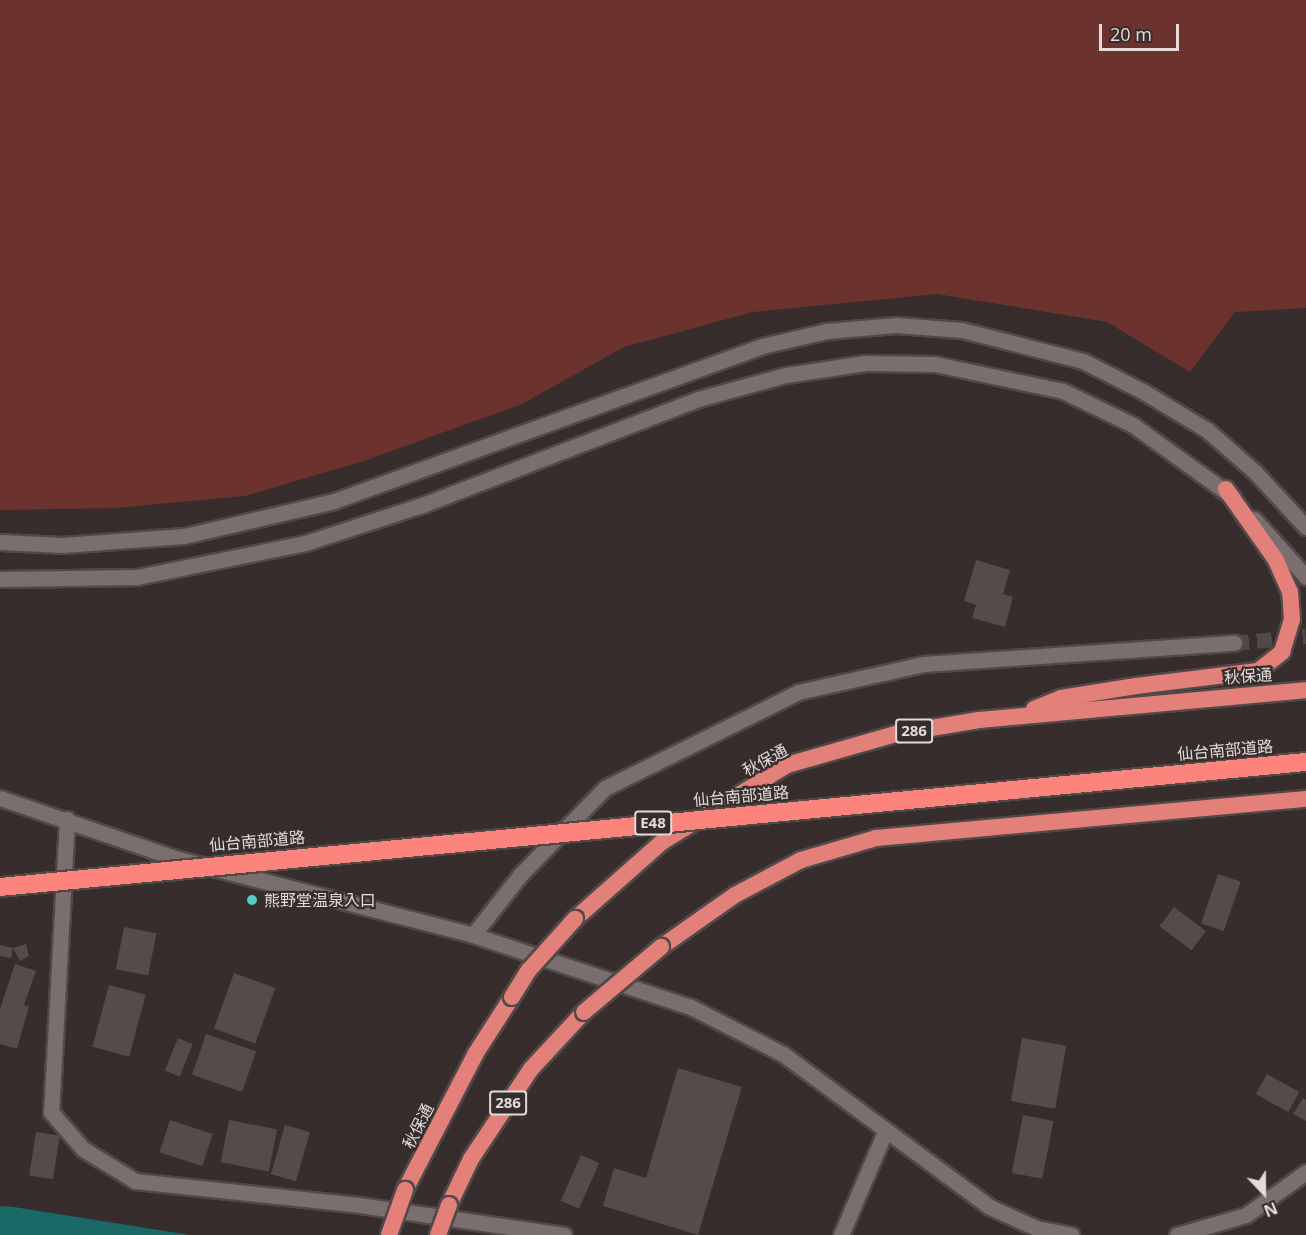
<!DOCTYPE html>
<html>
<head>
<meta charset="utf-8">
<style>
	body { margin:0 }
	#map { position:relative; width:1306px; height:1235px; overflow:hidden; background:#372d2c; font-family:"Open Sans","Noto Sans JP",sans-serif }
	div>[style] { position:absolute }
	.green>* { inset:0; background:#6b322e }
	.water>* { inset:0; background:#1a6966 }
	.building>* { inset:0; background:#554b49; transform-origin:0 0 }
	.minor-tunnel>* { height:15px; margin-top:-7.5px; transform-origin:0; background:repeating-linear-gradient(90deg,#514746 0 15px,transparent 0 23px) }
	.roads { filter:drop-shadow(2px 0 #514948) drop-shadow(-2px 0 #514948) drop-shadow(0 2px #514948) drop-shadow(0 -2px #514948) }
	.minor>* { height:15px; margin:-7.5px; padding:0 7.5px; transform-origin:7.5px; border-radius:7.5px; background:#7a6f6e }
	.tertiary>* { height:15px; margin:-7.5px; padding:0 7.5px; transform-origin:7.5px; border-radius:7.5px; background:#7a6f6e }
	.trunk>* { height:16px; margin:-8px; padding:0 8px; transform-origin:8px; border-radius:8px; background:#e38079 }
	.bridges { filter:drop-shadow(2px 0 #514948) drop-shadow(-2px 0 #514948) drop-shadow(0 2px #514948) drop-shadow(0 -2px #514948) }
	.trunk-bridge>* { height:16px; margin:-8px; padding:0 8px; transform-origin:8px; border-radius:8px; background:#e38079 }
	.motorway-bridge>* { height:18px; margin:-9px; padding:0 9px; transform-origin:9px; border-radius:9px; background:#fd847c }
	.dots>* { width:16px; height:16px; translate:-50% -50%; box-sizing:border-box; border:3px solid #372d2c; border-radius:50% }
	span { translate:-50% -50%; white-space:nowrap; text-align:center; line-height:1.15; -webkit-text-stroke:4.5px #372d2c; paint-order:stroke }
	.shield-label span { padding:2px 4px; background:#372d2c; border:2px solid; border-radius:4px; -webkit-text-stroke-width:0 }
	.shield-label { font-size:15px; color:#e2dbdb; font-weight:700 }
	.street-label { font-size:16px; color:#e2dbdb }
	.poi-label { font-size:16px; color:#e2dbdb }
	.left { translate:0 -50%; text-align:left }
	.north { position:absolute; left:1234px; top:1163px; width:60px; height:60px; -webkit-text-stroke:4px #372d2c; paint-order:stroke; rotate:158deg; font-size:16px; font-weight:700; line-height:24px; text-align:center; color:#e2dbdb }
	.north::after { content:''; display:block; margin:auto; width:21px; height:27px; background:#e2dbdb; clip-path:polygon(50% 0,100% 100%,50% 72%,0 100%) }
	.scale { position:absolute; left:1099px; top:24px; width:80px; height:27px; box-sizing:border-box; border:3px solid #e2dbdb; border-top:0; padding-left:8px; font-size:18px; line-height:21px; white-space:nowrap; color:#e2dbdb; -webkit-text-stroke:4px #372d2c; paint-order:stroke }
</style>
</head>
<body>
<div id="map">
	<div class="green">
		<i style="clip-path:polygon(0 0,1306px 0,1306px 308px,1235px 312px,1190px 372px,1107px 322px,937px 294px,753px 312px,624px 347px,522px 404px,364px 461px,245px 496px,115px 508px,0 510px)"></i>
	</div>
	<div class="water">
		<i style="clip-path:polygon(0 1206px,14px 1207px,190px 1235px,0 1235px)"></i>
	</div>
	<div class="building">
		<i style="clip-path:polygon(976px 560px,1010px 570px,1003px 594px,1013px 597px,1005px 627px,972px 618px,976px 605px,964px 601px)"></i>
		<i style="left:1218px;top:874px;width:24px;height:52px;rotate:19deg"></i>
		<i style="left:1174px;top:907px;width:40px;height:24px;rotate:37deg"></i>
		<i style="left:124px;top:927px;width:33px;height:43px;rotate:11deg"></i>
		<i style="clip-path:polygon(26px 944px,29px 956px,20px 961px,13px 948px)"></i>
		<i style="clip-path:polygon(0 945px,13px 948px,11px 958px,0 956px)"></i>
		<i style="clip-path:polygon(15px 964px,36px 971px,24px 1005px,29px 1006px,17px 1049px,0 1044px,0 1009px)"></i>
		<i style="left:234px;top:973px;width:44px;height:59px;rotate:20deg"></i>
		<i style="left:109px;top:985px;width:38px;height:64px;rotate:15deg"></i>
		<i style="left:206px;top:1034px;width:53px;height:43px;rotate:19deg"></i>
		<i style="left:178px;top:1038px;width:16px;height:35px;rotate:22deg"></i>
		<i style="left:1022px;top:1038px;width:45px;height:64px;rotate:10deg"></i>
		<i style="clip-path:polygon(678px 1068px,742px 1087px,698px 1235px,603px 1206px,614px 1168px,646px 1178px)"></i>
		<i style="left:1267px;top:1074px;width:37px;height:23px;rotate:29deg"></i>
		<i style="clip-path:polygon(1303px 1098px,1306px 1100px,1306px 1121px,1293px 1114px)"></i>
		<i style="left:1023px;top:1115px;width:31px;height:59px;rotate:11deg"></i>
		<i style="left:170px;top:1120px;width:45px;height:34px;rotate:18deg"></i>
		<i style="left:229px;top:1120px;width:49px;height:43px;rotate:11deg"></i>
		<i style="left:285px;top:1125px;width:26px;height:51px;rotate:16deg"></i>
		<i style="left:36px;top:1132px;width:24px;height:44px;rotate:9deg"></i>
		<i style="left:581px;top:1155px;width:20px;height:50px;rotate:24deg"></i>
	</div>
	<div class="minor-tunnel">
		<i style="left:1234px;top:643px;width:72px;rotate:-5.6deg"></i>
	</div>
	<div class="roads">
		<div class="minor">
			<i style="left:67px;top:819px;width:293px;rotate:93.1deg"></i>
			<i style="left:51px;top:1112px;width:49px;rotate:49.1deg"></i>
			<i style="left:83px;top:1149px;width:61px;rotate:31.6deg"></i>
			<i style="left:135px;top:1181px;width:225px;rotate:6.1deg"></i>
			<i style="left:359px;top:1205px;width:207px;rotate:8.3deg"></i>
			<i style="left:473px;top:935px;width:78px;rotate:-51.8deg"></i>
			<i style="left:521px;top:874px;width:120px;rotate:-45.7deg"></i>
			<i style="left:605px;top:788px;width:216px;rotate:-26.4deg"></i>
			<i style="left:798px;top:692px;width:128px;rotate:-12.6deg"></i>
			<i style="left:923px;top:664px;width:312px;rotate:-3.9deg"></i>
		</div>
		<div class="tertiary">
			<i style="left:1254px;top:519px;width:78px;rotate:48.1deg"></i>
			<i style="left:0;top:542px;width:63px;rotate:2.7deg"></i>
			<i style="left:63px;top:545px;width:121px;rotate:-4.3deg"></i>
			<i style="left:184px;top:536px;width:154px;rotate:-13.1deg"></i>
			<i style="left:334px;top:501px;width:455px;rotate:-19.9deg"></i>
			<i style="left:762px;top:346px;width:67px;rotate:-13deg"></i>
			<i style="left:827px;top:331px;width:69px;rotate:-5deg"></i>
			<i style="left:896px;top:325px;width:66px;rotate:4.3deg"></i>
			<i style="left:962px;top:330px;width:125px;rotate:14.4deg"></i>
			<i style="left:1083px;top:361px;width:68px;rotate:26.9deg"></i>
			<i style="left:1144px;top:392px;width:74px;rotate:31.1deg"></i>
			<i style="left:1207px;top:430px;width:64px;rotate:41.2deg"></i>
			<i style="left:1255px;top:472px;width:75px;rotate:47.2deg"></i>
			<i style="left:0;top:579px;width:137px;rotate:-0.8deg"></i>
			<i style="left:137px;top:577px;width:171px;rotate:-11.4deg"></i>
			<i style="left:305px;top:543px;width:123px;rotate:-18deg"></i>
			<i style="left:422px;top:505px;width:296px;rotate:-21deg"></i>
			<i style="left:698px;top:399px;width:91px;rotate:-15.3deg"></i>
			<i style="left:786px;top:375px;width:80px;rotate:-8.6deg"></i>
			<i style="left:865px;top:363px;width:70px;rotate:0.8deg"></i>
			<i style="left:935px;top:364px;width:131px;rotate:11.9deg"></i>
			<i style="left:1063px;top:391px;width:78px;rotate:25.9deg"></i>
			<i style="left:1133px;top:425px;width:123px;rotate:35.8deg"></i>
			<i style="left:0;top:798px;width:188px;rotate:18.9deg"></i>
			<i style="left:178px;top:859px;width:305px;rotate:14.4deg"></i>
			<i style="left:473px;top:935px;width:230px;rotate:18.3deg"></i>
			<i style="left:691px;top:1007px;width:103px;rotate:27.1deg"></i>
			<i style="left:783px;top:1054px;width:257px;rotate:36.5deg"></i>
			<i style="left:990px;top:1207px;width:51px;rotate:24.5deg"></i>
			<i style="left:1036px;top:1228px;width:36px;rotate:11deg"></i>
			<i style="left:841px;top:1235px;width:112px;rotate:-66.9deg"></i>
			<i style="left:1177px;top:1235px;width:72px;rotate:-16.2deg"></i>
			<i style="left:1246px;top:1215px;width:74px;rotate:-35.6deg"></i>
		</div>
		<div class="trunk">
			<i style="left:1034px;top:709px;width:29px;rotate:-22deg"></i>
			<i style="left:1061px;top:698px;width:76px;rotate:-9.1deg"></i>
			<i style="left:1136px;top:686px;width:123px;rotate:-7deg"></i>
			<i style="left:1258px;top:671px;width:31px;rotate:-38deg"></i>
			<i style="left:1282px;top:652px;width:34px;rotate:-73deg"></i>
			<i style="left:1292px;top:619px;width:27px;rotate:-94deg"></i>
			<i style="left:1290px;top:592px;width:35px;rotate:-114deg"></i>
			<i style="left:1276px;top:560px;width:87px;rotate:-125.2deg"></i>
			<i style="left:575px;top:919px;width:116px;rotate:-41.5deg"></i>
			<i style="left:662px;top:842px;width:147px;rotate:-31.6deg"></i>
			<i style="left:787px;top:765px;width:113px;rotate:-15.9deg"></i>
			<i style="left:896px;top:734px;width:84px;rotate:-9.6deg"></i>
			<i style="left:979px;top:720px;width:328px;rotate:-5.2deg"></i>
			<i style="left:661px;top:947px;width:90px;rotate:-35.1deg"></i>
			<i style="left:735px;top:895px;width:75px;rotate:-27.9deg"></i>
			<i style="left:801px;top:860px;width:78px;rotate:-16.3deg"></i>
			<i style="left:876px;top:838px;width:432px;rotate:-5.2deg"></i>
			<i style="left:405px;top:1190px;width:154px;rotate:-62.6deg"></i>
			<i style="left:476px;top:1053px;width:67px;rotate:-57.3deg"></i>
			<i style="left:449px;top:1205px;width:51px;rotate:-64.4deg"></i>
			<i style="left:471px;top:1159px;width:108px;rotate:-56.3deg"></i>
			<i style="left:531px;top:1069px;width:78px;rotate:-47.1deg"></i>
		</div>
	</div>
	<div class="bridges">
		<div class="trunk-bridge">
			<i style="left:512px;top:997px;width:32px;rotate:-58deg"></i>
			<i style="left:529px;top:970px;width:69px;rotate:-48deg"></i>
			<i style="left:584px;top:1012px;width:101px;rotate:-40.2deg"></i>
			<i style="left:389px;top:1235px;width:48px;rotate:-70.4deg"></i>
			<i style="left:438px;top:1235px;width:32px;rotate:-70deg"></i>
		</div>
		<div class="motorway-bridge">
			<i style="left:0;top:887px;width:1312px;rotate:-5.47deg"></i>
		</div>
	</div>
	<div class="dots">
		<i style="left:252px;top:900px;background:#54cdc7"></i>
	</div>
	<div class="shield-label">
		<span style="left:914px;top:731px">286</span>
		<span style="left:653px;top:823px">E48</span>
		<span style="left:508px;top:1103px">286</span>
	</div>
	<div class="street-label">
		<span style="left:1248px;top:676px;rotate:-4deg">秋保通</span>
		<span style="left:1225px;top:750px;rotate:-5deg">仙台南部道路</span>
		<span style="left:765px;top:760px;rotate:-28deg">秋保通</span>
		<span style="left:741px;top:796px;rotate:-5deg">仙台南部道路</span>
		<span style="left:257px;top:841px;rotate:-5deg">仙台南部道路</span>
		<span style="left:418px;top:1126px;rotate:-63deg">秋保通</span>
	</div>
	<div class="poi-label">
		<span class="left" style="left:264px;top:900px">熊野堂温泉入口</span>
	</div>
	<div class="north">N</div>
	<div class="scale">20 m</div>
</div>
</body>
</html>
